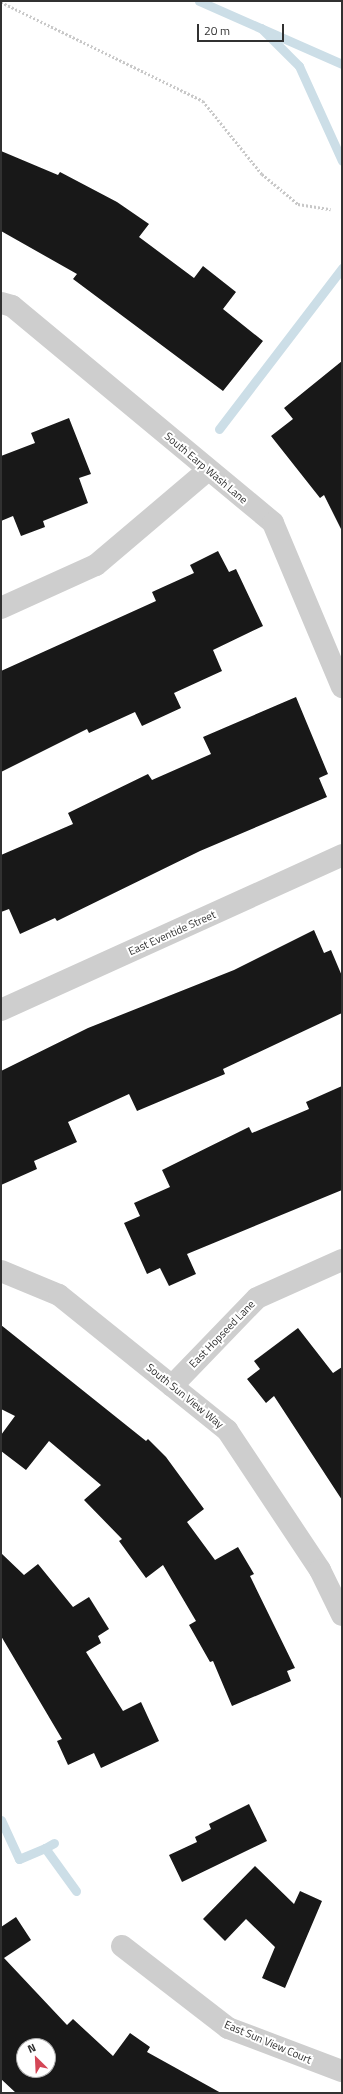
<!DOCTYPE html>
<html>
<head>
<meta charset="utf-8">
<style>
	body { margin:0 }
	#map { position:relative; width:343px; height:2094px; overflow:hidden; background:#fff; font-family:"Titillium Web",sans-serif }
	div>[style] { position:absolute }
	.stream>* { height:9px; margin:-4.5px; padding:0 4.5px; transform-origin:4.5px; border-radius:4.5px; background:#ccdee7 }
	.building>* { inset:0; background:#181818 }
	.path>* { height:2.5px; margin-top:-1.25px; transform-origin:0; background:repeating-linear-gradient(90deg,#c8c8c8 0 2px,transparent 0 4px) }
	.minor>* { height:22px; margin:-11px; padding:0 11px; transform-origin:11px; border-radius:11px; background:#cecece }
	span { translate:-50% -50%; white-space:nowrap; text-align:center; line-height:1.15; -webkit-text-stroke:4px #fff; paint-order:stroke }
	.street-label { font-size:11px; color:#313131 }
	.frame { position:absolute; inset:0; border:2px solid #313131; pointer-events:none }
	.north { position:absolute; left:16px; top:2038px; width:40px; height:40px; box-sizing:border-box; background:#fff; border:1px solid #adadad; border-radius:50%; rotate:336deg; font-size:11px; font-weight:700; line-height:16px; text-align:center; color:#313131 }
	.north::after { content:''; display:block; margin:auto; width:14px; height:18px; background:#d44656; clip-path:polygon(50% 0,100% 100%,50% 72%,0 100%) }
	.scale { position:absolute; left:197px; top:24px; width:87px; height:18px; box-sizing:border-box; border:2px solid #313131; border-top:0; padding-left:5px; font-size:12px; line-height:14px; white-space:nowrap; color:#313131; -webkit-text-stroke:3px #fff; paint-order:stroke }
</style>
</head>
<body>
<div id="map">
	<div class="stream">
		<i style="left:199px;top:1px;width:156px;rotate:23.8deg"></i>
		<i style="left:261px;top:28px;width:54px;rotate:45deg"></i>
		<i style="left:299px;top:66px;width:104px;rotate:65.6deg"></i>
		<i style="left:219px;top:429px;width:203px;rotate:-52.6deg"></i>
		<i style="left:1px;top:1820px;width:43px;rotate:65.2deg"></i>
		<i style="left:19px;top:1859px;width:28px;rotate:-23deg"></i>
		<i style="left:54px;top:1843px;width:10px;rotate:151deg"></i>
		<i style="left:45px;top:1848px;width:53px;rotate:54.2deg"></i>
	</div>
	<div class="building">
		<i style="clip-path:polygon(1px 151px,58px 175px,60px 172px,117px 202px,149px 224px,139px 237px,194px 278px,203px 266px,236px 292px,223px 309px,263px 341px,223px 391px,73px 279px,77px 274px,1px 231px)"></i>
		<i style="clip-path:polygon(342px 361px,342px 531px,324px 495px,320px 498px,271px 436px,293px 419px,284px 408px)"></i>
		<i style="clip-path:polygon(69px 418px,91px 474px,79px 478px,88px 503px,43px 521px,45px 527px,21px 536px,13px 516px,1px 521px,1px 456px,35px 443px,31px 433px)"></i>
		<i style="clip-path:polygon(218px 551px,229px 572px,236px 569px,263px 626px,213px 650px,222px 671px,174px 693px,181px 708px,142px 726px,135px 712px,89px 733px,87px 729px,1px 772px,1px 671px,156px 601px,152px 592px,194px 573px,190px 565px)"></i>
		<i style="clip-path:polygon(296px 697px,328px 774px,319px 778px,327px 797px,200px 851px,57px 921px,55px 918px,20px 934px,9px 909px,1px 912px,1px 855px,73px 824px,68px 813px,111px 792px,148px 774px,152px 780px,211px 754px,203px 737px)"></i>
		<i style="clip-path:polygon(314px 930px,324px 953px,331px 950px,342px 976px,342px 1013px,223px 1069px,225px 1074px,137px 1111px,129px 1094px,68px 1122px,77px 1142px,34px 1161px,37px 1169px,1px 1185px,1px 1071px,88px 1028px,234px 970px)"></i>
		<i style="clip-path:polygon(342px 1086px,342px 1190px,187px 1254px,196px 1274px,169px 1286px,160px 1268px,147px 1274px,124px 1223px,140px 1216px,134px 1203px,170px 1187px,162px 1170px,249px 1127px,252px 1133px,309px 1109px,306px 1102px)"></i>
		<i style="clip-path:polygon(1px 1325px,146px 1441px,148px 1439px,166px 1457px,204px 1509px,187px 1522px,215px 1560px,238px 1547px,254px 1574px,250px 1576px,295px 1668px,287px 1671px,291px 1681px,232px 1706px,213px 1661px,210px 1662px,189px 1625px,196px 1621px,163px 1565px,146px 1578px,119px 1541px,122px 1539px,84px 1500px,101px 1485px,49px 1441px,26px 1470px,1px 1451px,1px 1435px,15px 1416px,1px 1409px)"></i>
		<i style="clip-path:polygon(298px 1328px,333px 1373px,342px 1367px,342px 1500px,274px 1396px,266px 1403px,247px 1379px,260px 1369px,254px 1361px)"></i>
		<i style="clip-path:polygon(1px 1553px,24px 1575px,38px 1564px,73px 1607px,89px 1597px,109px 1629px,98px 1636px,101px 1643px,86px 1652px,123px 1711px,141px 1702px,159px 1741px,101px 1768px,94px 1753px,68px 1765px,57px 1741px,62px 1739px,1px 1636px)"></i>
		<i style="clip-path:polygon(249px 1804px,267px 1841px,182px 1882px,169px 1855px,197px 1842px,195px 1837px,211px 1829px,209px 1824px)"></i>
		<i style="clip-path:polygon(255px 1866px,294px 1904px,300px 1891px,322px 1901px,285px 1988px,262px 1978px,275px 1947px,246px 1919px,225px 1941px,203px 1919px)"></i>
		<i style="clip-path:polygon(evenodd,16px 1917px,31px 1940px,4px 1958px,67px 2025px,73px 2019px,113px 2056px,130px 2033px,150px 2047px,147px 2052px,221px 2093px,16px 2093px,1px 2079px,1px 1927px,16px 1917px,24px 2046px,48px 2046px,48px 2070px,24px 2070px,24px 2046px)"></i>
	</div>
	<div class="path">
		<i style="left:1px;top:2px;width:225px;rotate:26.1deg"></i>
		<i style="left:203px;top:101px;width:94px;rotate:51.1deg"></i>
		<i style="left:262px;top:174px;width:47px;rotate:39.8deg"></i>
		<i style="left:298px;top:204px;width:33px;rotate:9deg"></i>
	</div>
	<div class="minor">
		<i style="left:1px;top:303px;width:11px;rotate:15deg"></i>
		<i style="left:12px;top:306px;width:339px;rotate:39.7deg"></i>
		<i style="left:273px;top:523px;width:178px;rotate:67.2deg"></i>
		<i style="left:1px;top:608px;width:104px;rotate:-24.4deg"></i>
		<i style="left:96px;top:565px;width:147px;rotate:-40.3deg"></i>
		<i style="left:1px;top:1010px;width:375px;rotate:-24.4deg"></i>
		<i style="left:1px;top:1271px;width:63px;rotate:22.5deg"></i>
		<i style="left:59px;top:1295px;width:216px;rotate:38.8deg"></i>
		<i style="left:227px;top:1430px;width:168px;rotate:56.4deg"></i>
		<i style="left:320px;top:1570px;width:50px;rotate:63.9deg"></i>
		<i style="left:172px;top:1386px;width:122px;rotate:-46deg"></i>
		<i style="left:257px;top:1298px;width:93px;rotate:-24.1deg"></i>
		<i style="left:122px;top:1946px;width:134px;rotate:37.7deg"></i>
		<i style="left:228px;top:2028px;width:122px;rotate:20.7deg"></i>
	</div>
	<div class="street-label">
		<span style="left:206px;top:468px;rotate:40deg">South Earp Wash Lane</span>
		<span style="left:172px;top:933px;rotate:-24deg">East Eventide Street</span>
		<span style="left:222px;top:1334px;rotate:-46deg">East Hopseed Lane</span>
		<span style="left:185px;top:1396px;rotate:39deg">South Sun View Way</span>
		<span style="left:268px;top:2042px;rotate:23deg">East Sun View Court</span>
	</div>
	<div class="frame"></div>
	<div class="north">N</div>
	<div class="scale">20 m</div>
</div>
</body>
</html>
